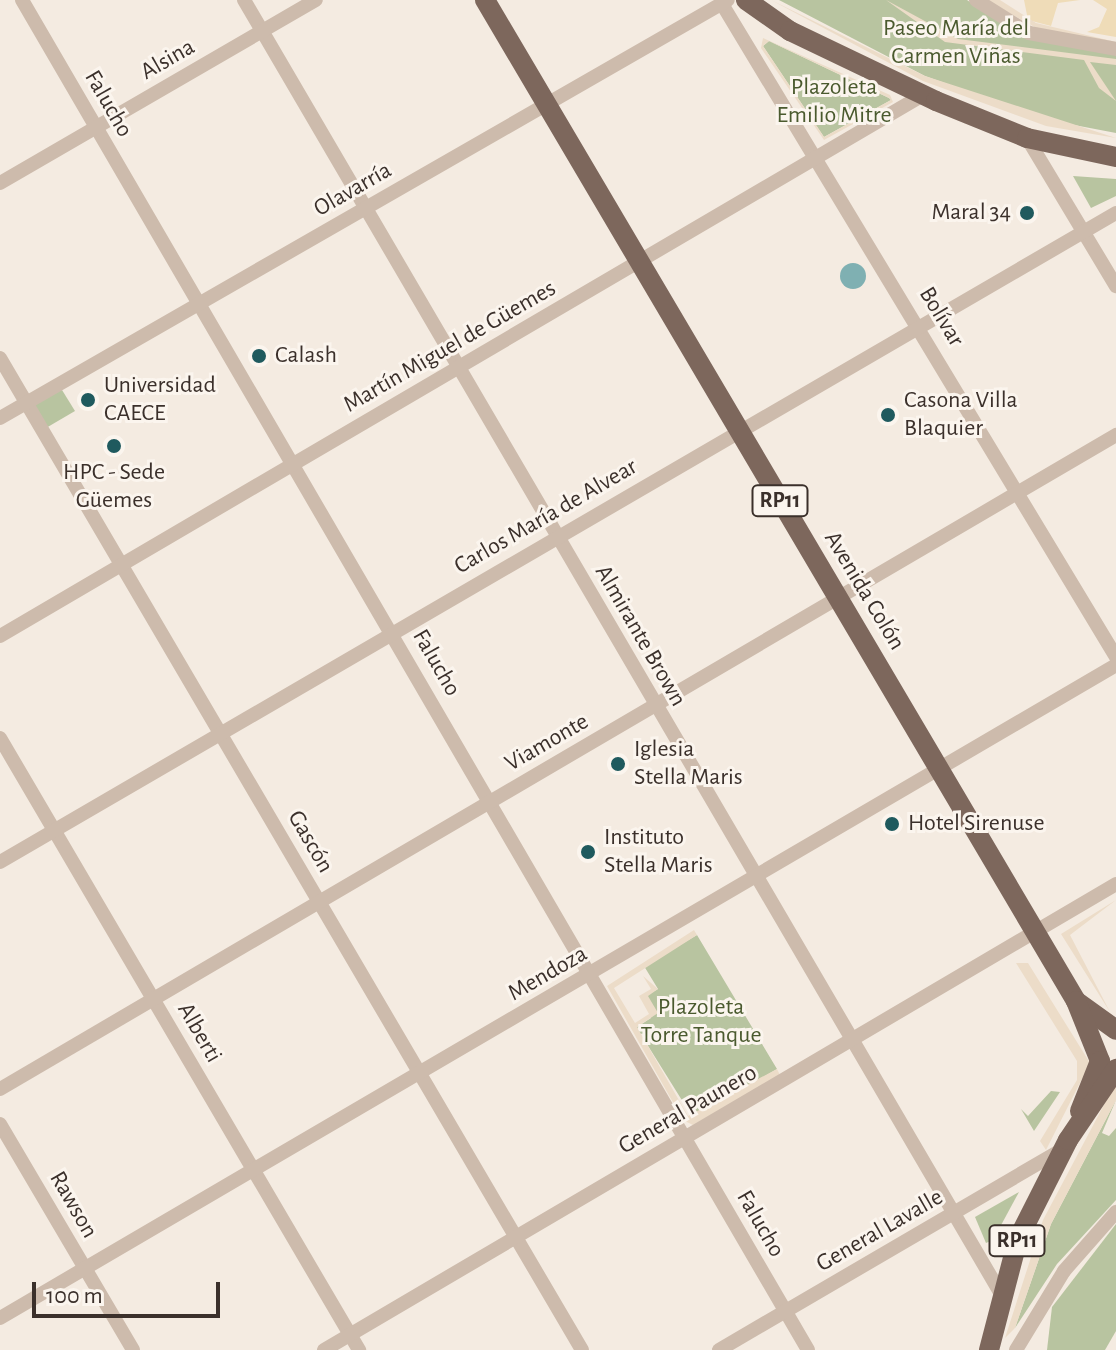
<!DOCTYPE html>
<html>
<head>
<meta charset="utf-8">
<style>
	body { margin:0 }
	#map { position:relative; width:1116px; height:1350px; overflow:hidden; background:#f4ebe1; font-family:"Alegreya Sans",sans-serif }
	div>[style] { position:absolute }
	.green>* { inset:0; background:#b8c4a0 }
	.sand>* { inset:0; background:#efdcb8 }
	.plaza>* { inset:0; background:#ecdcc8 }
	.water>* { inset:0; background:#7fb0b2 }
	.round { border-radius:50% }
	.minor>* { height:14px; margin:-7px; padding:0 7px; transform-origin:7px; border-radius:7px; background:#cdbbac }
	.primary>* { height:20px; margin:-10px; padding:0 10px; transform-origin:10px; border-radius:10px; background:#7d675c }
	.dots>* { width:22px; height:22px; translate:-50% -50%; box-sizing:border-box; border:4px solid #fbf5ee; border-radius:50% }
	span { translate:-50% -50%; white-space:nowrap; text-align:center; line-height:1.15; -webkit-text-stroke:6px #fbf5ee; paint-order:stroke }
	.shield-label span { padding:2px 6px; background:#fbf5ee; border:2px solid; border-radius:6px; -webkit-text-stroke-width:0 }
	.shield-label { font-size:22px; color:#3b302b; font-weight:700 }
	.park-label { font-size:24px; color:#4a5a2e }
	.street-label { font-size:24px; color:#3b302b }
	.poi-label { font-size:24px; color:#3b302b }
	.right { translate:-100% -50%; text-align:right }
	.left { translate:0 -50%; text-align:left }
	.scale { position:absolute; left:32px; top:1282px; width:188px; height:36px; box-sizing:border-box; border:4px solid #3b302b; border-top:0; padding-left:10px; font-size:24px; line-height:28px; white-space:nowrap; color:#3b302b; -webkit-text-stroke:6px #fbf5ee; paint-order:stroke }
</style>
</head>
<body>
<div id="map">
	<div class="green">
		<i style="clip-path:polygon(779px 0,967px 0,1023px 37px,1116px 54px,1116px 133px,1048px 120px,925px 76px)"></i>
		<i style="clip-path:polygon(769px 41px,889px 98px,891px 100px,824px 137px,763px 46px)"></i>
		<i style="clip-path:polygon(1073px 176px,1116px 179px,1116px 196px,1091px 208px)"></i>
		<i style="clip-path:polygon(62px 390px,75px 411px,46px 428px,31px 400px)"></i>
		<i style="clip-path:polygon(697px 935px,777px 1069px,693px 1118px,645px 1041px,660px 1031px,640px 1034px,637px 1027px,651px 1018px,647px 995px,658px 989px,644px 966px)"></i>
		<i style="clip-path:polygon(1051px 1091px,1060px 1092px,1034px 1131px,1021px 1109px,1028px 1116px)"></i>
		<i style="clip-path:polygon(1116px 1100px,1102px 1133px,1109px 1136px,1116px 1128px,1116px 1200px,1057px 1264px,1015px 1328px,1051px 1224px)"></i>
		<i style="clip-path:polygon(1019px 1192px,993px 1240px,986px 1243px,975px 1217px)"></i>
		<i style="clip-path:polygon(1116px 1224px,1116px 1331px,1105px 1350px,1047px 1350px,1052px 1307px)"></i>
	</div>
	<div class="sand">
		<i style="clip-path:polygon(1024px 0,1080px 0,1058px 3px,1051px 26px,1028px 20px)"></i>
		<i style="clip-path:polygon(1093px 0,1116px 0,1116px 37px,1087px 32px,1099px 27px,1107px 9px)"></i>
	</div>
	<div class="plaza">
		<i style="clip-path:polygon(771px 0,925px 76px,1116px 138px,1046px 126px,923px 81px)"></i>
		<i style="clip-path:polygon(886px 0,958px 39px,1116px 59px,1116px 65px,1090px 62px,1116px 101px,1099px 88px,1084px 60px,945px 42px)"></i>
		<i style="clip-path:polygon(986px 0,1000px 0,1036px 23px,1116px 42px,1040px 30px)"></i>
		<i style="clip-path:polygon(evenodd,763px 38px,890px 95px,893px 102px,824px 140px,761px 48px,763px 38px,769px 41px,889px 98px,891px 100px,824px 137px,763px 46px,769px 41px)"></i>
		<i style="clip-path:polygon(1116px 900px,1070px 935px,1110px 1012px,1061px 934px)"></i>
		<i style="clip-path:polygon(694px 930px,697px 935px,614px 988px,635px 1023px,649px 1014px,639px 996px,651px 989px,643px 976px,658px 989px,648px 996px,658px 1013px,637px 1027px,688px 1116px,777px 1069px,780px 1075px,693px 1125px,683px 1120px,607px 986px)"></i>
		<i style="clip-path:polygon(1016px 963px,1028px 963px,1090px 1063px,1046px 1150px,1040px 1141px,1077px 1080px,1077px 1061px)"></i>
		<i style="clip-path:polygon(1116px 1082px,1116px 1100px,1051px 1224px,1015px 1328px,1005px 1338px,1043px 1220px)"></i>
	</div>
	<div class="water">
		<i class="round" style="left:840px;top:263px;width:26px;height:26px"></i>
	</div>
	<div class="minor">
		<i style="left:22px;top:0;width:1562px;rotate:59.79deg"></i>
		<i style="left:244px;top:0;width:1497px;rotate:59.67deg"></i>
		<i style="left:976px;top:0;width:62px;rotate:31.9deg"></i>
		<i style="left:1029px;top:33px;width:88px;rotate:10.4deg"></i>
		<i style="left:722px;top:4px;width:763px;rotate:58.89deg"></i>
		<i style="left:1027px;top:138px;width:173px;rotate:59deg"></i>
		<i style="left:0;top:183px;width:365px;rotate:-30.1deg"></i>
		<i style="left:0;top:358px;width:1150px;rotate:59.6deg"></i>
		<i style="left:0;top:418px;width:839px;rotate:-29.86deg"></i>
		<i style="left:0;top:636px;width:1070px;rotate:-30.38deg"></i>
		<i style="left:0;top:738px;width:710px;rotate:59.6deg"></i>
		<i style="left:0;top:862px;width:1291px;rotate:-30.18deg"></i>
		<i style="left:0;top:1089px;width:1294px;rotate:-30.37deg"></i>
		<i style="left:0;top:1124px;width:262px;rotate:59.5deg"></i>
		<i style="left:0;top:1318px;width:1293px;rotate:-30.33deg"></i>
		<i style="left:324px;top:1350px;width:919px;rotate:-30.47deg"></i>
		<i style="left:719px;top:1350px;width:398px;rotate:-30.3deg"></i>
		<i style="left:1016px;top:1350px;width:92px;rotate:-58.7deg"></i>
		<i style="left:1064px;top:1271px;width:79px;rotate:-48.6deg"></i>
	</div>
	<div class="primary">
		<i style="left:485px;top:0;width:1162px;rotate:59.44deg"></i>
		<i style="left:1076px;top:1001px;width:49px;rotate:35.9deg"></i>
		<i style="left:746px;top:0;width:54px;rotate:35.2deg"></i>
		<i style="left:790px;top:31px;width:162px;rotate:25.6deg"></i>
		<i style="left:936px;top:101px;width:98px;rotate:22.1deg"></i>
		<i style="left:1027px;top:138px;width:91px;rotate:12.1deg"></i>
		<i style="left:1076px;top:1001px;width:65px;rotate:68.2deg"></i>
		<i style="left:1100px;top:1061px;width:54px;rotate:111.8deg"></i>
		<i style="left:989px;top:1350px;width:115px;rotate:-75.4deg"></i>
		<i style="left:1018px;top:1239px;width:111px;rotate:-63.2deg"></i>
		<i style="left:1068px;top:1140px;width:86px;rotate:-55.9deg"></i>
	</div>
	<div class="dots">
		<i style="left:1027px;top:213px;background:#1f5a5e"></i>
		<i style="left:259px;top:356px;background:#1f5a5e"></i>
		<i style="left:88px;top:400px;background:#1f5a5e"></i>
		<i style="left:888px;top:415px;background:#1f5a5e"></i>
		<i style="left:114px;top:446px;background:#1f5a5e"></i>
		<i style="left:618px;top:764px;background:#1f5a5e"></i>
		<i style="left:892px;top:824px;background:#1f5a5e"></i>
		<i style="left:588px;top:852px;background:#1f5a5e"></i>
	</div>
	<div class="shield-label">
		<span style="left:780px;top:501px">RP11</span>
		<span style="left:1017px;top:1241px">RP11</span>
	</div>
	<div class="park-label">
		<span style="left:956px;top:43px">Paseo María del<br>Carmen Viñas</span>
		<span style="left:834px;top:102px">Plazoleta<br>Emilio Mitre</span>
		<span style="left:701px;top:1022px">Plazoleta<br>Torre Tanque</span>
	</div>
	<div class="street-label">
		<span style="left:168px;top:60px;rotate:-30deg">Alsina</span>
		<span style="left:108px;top:104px;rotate:60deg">Falucho</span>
		<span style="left:353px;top:190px;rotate:-30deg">Olavarría</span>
		<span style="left:941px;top:317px;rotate:59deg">Bolívar</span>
		<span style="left:450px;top:347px;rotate:-30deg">Martín Miguel de Güemes</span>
		<span style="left:546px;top:517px;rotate:-30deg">Carlos María de Alvear</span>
		<span style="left:864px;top:591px;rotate:59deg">Avenida Colón</span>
		<span style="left:640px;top:636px;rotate:60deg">Almirante Brown</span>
		<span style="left:436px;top:663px;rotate:60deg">Falucho</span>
		<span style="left:547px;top:743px;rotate:-30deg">Viamonte</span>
		<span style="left:310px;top:842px;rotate:60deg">Gascón</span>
		<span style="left:548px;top:974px;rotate:-30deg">Mendoza</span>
		<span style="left:199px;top:1033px;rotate:60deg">Alberti</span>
		<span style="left:688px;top:1110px;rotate:-30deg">General Paunero</span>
		<span style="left:73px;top:1205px;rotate:60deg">Rawson</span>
		<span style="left:760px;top:1224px;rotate:60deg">Falucho</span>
		<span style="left:880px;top:1231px;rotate:-30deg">General Lavalle</span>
	</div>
	<div class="poi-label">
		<span class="right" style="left:1011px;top:213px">Maral 34</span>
		<span class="left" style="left:275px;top:356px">Calash</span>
		<span class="left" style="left:104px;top:400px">Universidad<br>CAECE</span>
		<span class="left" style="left:904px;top:415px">Casona Villa<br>Blaquier</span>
		<span style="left:114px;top:487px">HPC - Sede<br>Güemes</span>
		<span class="left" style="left:634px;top:764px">Iglesia<br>Stella Maris</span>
		<span class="left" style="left:908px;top:824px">Hotel Sirenuse</span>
		<span class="left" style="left:604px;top:852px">Instituto<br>Stella Maris</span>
	</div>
	<div class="scale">100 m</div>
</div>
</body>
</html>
